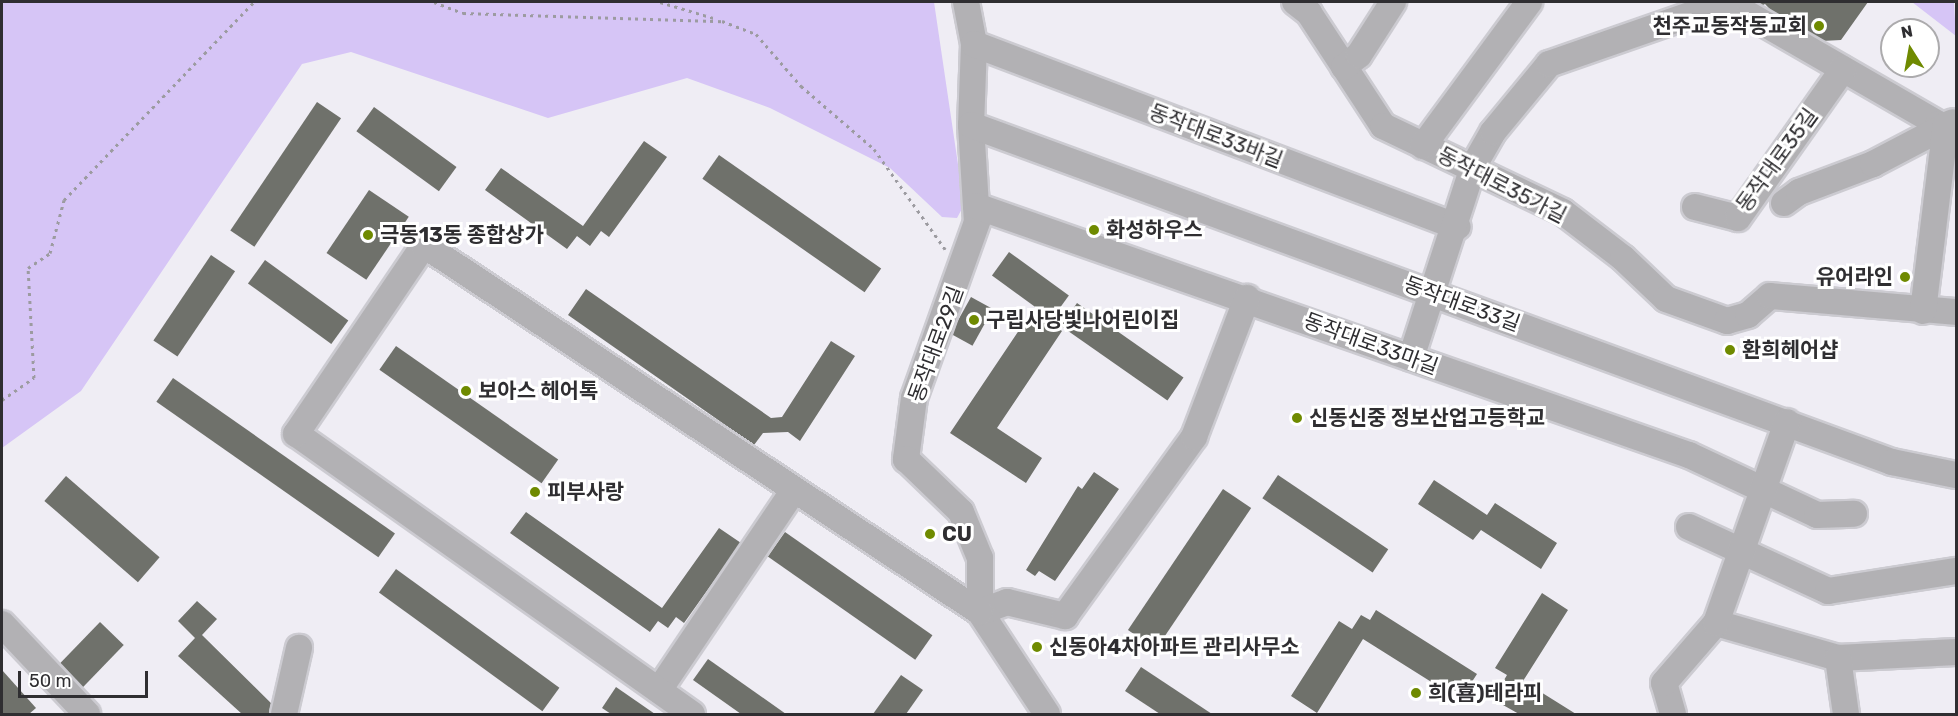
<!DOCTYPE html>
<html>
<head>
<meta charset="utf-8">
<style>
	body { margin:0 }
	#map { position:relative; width:1958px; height:716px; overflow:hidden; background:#efedf4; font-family:Rubik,"Noto Sans KR",sans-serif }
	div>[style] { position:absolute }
	.green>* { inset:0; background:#d6c5f6 }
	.building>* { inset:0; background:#6f716b; transform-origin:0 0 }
	.path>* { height:3px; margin-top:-1.5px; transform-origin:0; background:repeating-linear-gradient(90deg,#9c9ba0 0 3px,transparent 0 7.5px) }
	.roads { filter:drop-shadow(2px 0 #cccbd1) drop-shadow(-2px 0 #cccbd1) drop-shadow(0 2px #cccbd1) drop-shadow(0 -2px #cccbd1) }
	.minor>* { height:26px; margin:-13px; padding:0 13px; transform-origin:13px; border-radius:13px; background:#b2b1b4 }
	.dots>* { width:16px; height:16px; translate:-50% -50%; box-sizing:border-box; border:3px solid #fff; border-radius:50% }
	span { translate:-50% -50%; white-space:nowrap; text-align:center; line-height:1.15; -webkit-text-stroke:6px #fff; paint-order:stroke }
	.poi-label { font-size:21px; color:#2f2e31; font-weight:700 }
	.right { translate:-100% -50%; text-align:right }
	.left { translate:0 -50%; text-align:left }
	.street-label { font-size:21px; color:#2f2e31 }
	.frame { position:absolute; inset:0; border:3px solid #2f2e31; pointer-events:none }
	.north { position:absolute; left:1880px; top:18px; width:60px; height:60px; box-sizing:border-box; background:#fff; border:2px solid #acabad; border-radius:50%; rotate:349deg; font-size:16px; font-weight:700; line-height:24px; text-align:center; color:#2f2e31 }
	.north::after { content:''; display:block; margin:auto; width:21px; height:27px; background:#6f8a00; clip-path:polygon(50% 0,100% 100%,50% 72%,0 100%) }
	.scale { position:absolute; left:18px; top:671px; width:130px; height:27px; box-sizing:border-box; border:3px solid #2f2e31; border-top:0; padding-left:8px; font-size:18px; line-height:21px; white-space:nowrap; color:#2f2e31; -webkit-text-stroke:4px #fff; paint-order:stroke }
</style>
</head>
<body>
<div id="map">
	<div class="green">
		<i style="clip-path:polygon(2px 2px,934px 2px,964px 205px,957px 218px,942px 217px,890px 168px,770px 108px,687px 78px,548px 118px,351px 52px,302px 64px,81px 391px,2px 448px)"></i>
		<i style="clip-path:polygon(1912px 2px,1954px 2px,1956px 36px)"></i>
	</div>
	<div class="building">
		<i style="clip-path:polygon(1747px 2px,1868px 2px,1841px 40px,1802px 42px,1765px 4px,1749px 12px)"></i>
		<i style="left:317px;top:102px;width:29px;height:155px;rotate:34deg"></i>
		<i style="left:374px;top:107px;width:102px;height:30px;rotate:36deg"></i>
		<i style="clip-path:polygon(644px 141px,667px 157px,609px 237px,601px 231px,590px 246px,577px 236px,567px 249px,485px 190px,501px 168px,583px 226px)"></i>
		<i style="left:719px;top:155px;width:198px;height:29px;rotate:35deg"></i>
		<i style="left:369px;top:190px;width:48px;height:76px;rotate:34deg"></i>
		<i style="left:1009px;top:252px;width:74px;height:29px;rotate:36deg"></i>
		<i style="left:211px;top:255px;width:29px;height:103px;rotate:34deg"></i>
		<i style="left:265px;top:260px;width:103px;height:29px;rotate:36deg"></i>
		<i style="clip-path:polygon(586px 289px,771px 418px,782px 417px,831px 341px,855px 356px,800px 441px,788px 432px,763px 433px,754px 445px,568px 315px)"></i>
		<i style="left:971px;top:297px;width:25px;height:42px;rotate:29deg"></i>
		<i style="left:1077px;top:303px;width:130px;height:28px;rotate:35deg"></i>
		<i style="clip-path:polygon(1032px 311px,1062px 331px,997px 428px,1042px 458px,1026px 483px,950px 433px)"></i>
		<i style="left:396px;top:346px;width:198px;height:29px;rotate:35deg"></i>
		<i style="left:173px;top:378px;width:271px;height:29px;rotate:35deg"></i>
		<i style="clip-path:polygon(1094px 472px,1119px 489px,1055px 581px,1039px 571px,1035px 576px,1026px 570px,1078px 486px,1082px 489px)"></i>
		<i style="left:1278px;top:475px;width:133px;height:28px;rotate:34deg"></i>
		<i style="left:66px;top:476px;width:124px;height:33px;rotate:41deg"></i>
		<i style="clip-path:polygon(1434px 480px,1487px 515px,1495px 503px,1557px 543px,1541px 569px,1481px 530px,1473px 540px,1418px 504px)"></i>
		<i style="left:1223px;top:489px;width:34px;height:170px;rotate:34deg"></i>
		<i style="clip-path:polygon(526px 512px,662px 608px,719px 528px,741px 543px,684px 623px,676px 617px,668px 628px,658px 621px,650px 632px,510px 533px)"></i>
		<i style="left:785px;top:532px;width:180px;height:30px;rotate:35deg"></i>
		<i style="left:396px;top:569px;width:202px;height:29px;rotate:36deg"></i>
		<i style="clip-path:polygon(1542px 593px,1568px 610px,1523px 681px,1576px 714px,1519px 714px,1503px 705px,1507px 698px,1497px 692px,1507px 675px,1495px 668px)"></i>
		<i style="clip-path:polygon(197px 601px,217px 619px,202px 635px,282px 714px,242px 714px,178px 656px,195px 638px,178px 621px)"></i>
		<i style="clip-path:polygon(1376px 610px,1477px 674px,1460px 700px,1363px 639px,1317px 713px,1291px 696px,1339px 621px,1352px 629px,1361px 615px,1370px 620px)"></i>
		<i style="left:100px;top:622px;width:33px;height:64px;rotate:44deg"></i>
		<i style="clip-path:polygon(708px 659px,786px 714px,741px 714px,693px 680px)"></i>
		<i style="clip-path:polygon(1141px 667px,1212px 714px,1160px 714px,1125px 691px)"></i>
		<i style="clip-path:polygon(2px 670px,36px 708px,29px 714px,2px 714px)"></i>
		<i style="clip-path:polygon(901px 675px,923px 690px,906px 714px,873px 714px)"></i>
		<i style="clip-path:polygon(616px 687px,655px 714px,611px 714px,602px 708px)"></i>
	</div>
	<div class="path">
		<i style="left:434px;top:2px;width:31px;rotate:21deg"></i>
		<i style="left:463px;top:13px;width:259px;rotate:1.8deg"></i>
		<i style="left:722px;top:21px;width:36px;rotate:21deg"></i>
		<i style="left:756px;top:34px;width:69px;rotate:49.1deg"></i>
		<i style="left:801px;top:86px;width:96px;rotate:40.8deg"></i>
		<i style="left:874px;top:149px;width:123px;rotate:54.6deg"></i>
		<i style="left:660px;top:2px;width:59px;rotate:16.6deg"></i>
		<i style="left:2px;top:400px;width:39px;rotate:-35deg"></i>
		<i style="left:34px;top:378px;width:110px;rotate:-93.1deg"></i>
		<i style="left:28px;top:268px;width:27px;rotate:-34deg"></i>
		<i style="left:50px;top:253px;width:55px;rotate:-75.2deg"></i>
		<i style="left:64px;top:200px;width:274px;rotate:-46.2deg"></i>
	</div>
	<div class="roads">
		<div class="minor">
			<i style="left:966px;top:2px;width:43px;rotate:79.2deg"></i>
			<i style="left:974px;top:44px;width:81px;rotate:92.1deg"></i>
			<i style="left:971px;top:125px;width:97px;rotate:86.5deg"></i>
			<i style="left:977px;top:222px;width:187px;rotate:109.7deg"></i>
			<i style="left:914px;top:398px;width:62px;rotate:97.5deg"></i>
			<i style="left:906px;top:459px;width:76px;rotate:43.9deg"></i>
			<i style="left:961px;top:512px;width:50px;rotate:67.6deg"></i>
			<i style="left:980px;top:558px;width:54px;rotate:90deg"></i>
			<i style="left:980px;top:612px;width:122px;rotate:56.7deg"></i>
			<i style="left:1295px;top:2px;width:18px;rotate:38deg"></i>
			<i style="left:1309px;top:13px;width:135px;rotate:56.8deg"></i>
			<i style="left:1383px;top:126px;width:199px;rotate:25.5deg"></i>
			<i style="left:1563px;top:212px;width:76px;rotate:37.5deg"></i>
			<i style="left:1623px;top:258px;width:59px;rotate:43.6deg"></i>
			<i style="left:1666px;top:299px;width:65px;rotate:19.8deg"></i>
			<i style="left:1727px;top:321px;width:22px;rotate:-16deg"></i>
			<i style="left:1748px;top:315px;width:29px;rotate:-41deg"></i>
			<i style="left:1770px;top:296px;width:187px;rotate:4.9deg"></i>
			<i style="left:1727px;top:2px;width:244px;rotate:30deg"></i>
			<i style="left:1938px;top:124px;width:19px;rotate:16deg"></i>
			<i style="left:974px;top:44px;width:517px;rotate:20.71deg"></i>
			<i style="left:1344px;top:67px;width:19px;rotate:-39deg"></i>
			<i style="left:1359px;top:55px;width:63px;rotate:-57.3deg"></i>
			<i style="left:971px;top:125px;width:981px;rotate:20.1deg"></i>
			<i style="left:1892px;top:462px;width:65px;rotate:11.5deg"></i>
			<i style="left:1423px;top:146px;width:179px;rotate:-53.6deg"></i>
			<i style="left:1784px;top:203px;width:19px;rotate:-36deg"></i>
			<i style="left:1799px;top:192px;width:79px;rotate:-20.7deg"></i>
			<i style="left:1873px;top:164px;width:90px;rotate:-27.7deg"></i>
			<i style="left:976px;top:206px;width:755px;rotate:19.25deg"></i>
			<i style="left:1689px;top:455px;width:141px;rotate:25.1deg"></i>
			<i style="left:1817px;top:515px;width:37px;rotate:-2deg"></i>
			<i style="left:1695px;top:207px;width:44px;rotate:14.3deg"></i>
			<i style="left:1738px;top:218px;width:182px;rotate:-54.8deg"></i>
			<i style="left:1923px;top:311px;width:188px;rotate:-83deg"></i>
			<i style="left:1411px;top:358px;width:201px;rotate:-72deg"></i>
			<i style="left:1473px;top:167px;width:40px;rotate:-60.3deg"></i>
			<i style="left:1493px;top:132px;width:88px;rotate:-50.5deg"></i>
			<i style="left:1549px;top:64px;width:188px;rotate:-19.2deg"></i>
			<i style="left:1689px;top:527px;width:153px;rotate:24.7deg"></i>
			<i style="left:1828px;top:591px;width:130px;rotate:-8.9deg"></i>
			<i style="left:980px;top:612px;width:29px;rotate:-20deg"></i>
			<i style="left:1007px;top:602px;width:60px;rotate:13.6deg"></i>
			<i style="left:1065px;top:616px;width:221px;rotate:-54.2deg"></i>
			<i style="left:1194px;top:437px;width:149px;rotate:-69.1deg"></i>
			<i style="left:1716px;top:623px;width:127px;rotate:16deg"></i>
			<i style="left:1838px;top:658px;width:118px;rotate:-2.9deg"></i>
			<i style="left:2px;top:624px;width:124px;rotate:46.6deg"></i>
			<i style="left:1838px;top:658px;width:57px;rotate:81.9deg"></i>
			<i style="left:659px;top:690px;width:238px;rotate:-56deg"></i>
			<i style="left:284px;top:714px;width:68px;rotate:-77.2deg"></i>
			<i style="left:692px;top:714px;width:485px;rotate:-144.7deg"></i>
			<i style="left:296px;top:434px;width:228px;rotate:-55.9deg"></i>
			<i style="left:424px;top:245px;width:666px;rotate:33.43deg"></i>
			<i style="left:1673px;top:714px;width:32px;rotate:-106deg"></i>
			<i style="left:1664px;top:683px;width:79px;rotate:-49.1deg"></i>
			<i style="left:1716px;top:623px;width:213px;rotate:-70.5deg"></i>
		</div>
	</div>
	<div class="dots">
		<i style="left:1819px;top:26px;background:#6f8a00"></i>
		<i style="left:1094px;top:230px;background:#6f8a00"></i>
		<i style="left:368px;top:235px;background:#6f8a00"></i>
		<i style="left:1905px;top:277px;background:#6f8a00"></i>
		<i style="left:974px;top:320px;background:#6f8a00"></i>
		<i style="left:1730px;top:350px;background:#6f8a00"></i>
		<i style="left:466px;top:391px;background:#6f8a00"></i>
		<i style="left:1297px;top:418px;background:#6f8a00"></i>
		<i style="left:535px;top:492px;background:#6f8a00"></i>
		<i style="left:930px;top:534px;background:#6f8a00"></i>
		<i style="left:1037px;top:647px;background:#6f8a00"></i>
		<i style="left:1416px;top:693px;background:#6f8a00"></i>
	</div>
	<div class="poi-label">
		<span class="right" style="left:1807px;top:26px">천주교동작동교회</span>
		<span class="left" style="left:1106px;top:230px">화성하우스</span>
		<span class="left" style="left:380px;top:235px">극동13동 종합상가</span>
		<span class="right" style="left:1893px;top:277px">유어라인</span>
		<span class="left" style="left:986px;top:320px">구립사당빛나어린이집</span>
		<span class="left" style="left:1742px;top:350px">환희헤어샵</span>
		<span class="left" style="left:478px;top:391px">보아스 헤어톡</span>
		<span class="left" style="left:1309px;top:418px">신동신중 정보산업고등학교</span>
		<span class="left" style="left:547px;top:492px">피부사랑</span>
		<span class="left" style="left:942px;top:534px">CU</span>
		<span class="left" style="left:1049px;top:647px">신동아4차아파트 관리사무소</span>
		<span class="left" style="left:1428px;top:693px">희(喜)테라피</span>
	</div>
	<div class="street-label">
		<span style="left:1216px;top:136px;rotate:21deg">동작대로33바길</span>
		<span style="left:1777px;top:160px;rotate:-54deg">동작대로35길</span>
		<span style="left:1502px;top:185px;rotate:27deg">동작대로35가길</span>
		<span style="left:1462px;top:304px;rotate:20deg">동작대로33길</span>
		<span style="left:936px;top:344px;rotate:-70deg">동작대로29길</span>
		<span style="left:1371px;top:344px;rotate:20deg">동작대로33마길</span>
	</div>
	<div class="frame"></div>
	<div class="north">N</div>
	<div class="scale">50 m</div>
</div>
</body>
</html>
